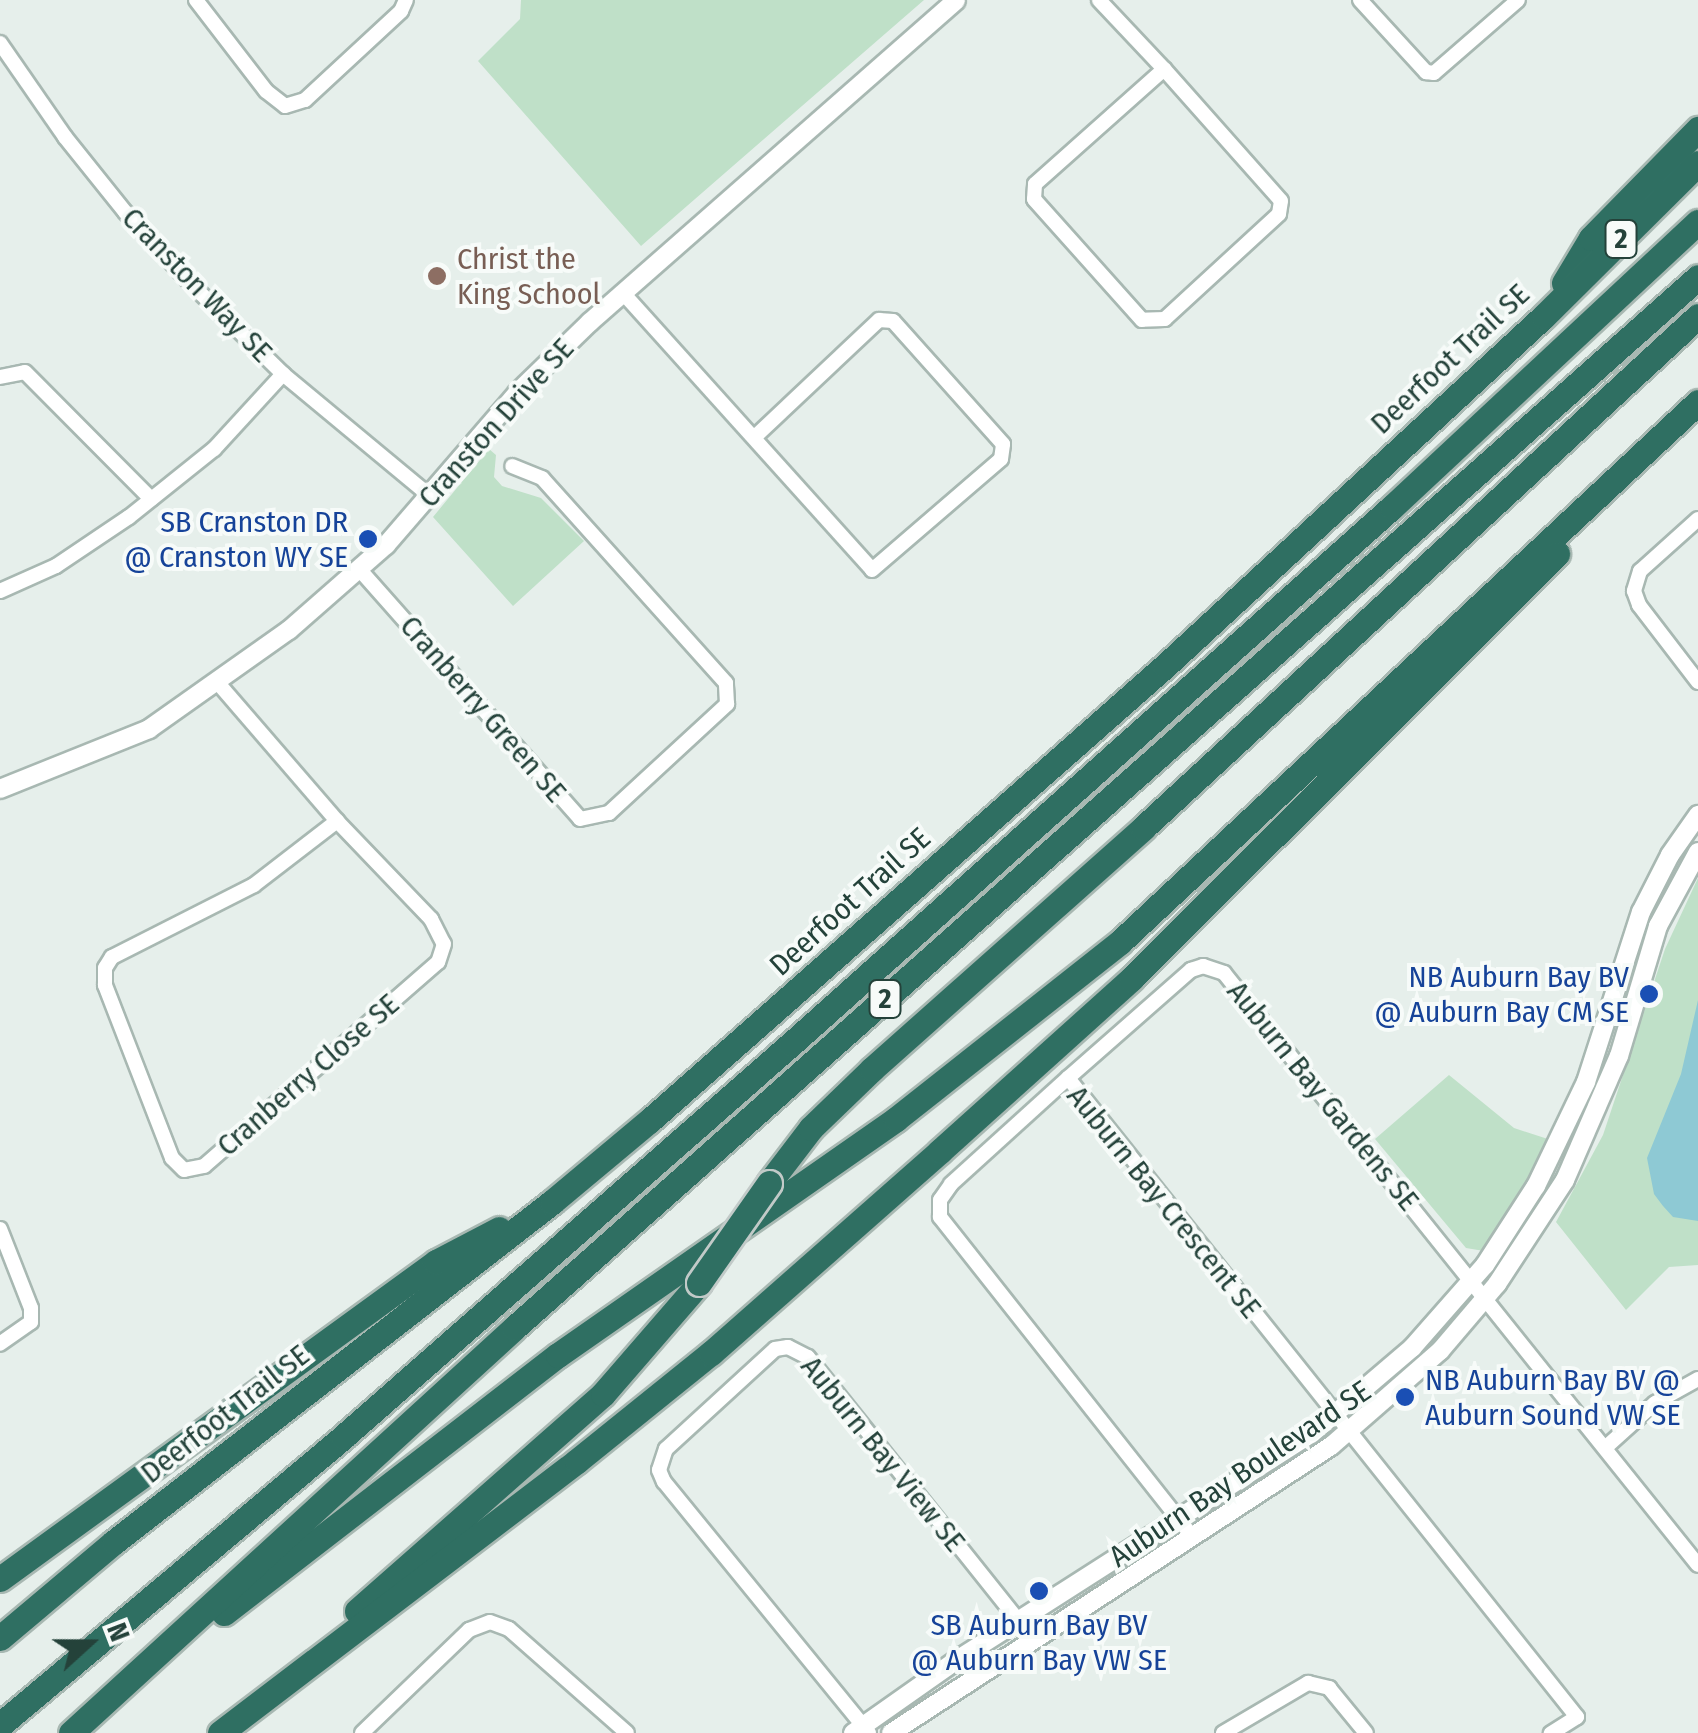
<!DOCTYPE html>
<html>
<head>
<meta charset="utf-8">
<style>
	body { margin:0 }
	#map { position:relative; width:1698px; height:1733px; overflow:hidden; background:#e6efeb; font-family:"Fira Sans Condensed",sans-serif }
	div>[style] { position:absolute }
	.green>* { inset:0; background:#bfe0c8 }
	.water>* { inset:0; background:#8ec9d4 }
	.roads { filter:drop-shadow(2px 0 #a8b8b2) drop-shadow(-2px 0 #a8b8b2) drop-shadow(0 2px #a8b8b2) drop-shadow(0 -2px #a8b8b2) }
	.minor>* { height:14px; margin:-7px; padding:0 7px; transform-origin:7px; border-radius:7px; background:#fff }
	.tertiary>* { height:18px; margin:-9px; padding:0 9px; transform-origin:9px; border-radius:9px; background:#fff }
	.motorway>* { height:25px; margin:-12.5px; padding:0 12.5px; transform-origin:12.5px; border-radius:12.5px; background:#2f6f62 }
	.bridges { filter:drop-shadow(2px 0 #c2cac8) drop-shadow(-2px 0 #c2cac8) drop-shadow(0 2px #c2cac8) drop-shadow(0 -2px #c2cac8) }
	.motorway-bridge>* { height:25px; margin:-12.5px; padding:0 12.5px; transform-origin:12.5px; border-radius:12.5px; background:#2f6f62 }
	.dots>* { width:28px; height:28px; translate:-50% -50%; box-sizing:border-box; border:5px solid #f7fbf9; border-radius:50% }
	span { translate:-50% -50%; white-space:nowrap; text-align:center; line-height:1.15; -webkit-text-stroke:8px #f7fbf9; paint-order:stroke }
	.shield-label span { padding:2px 8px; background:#f7fbf9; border:2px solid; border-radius:8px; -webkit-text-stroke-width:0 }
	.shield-label { font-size:28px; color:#24423a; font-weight:700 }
	.education-label { font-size:30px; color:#785e54 }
	.left { translate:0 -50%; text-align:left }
	.street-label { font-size:30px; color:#24423a }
	.transit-label { font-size:30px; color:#164399 }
	.right { translate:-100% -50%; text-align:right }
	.north { position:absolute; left:40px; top:1593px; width:100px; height:100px; -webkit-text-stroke:8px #f7fbf9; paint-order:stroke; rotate:69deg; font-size:28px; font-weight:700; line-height:40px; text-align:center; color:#24423a }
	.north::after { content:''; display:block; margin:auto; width:35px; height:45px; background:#24423a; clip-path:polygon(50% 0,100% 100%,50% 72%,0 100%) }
</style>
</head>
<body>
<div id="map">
	<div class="green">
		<i style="clip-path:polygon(521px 0,924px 0,641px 246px,478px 61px,520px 19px)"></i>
		<i style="clip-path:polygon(489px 449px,496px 455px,494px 477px,502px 486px,541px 498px,584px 541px,513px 606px,433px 517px)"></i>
		<i style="clip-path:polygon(1698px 878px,1698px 1265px,1669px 1267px,1626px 1310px,1556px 1222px,1603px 1135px,1665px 949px)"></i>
		<i style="clip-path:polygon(1449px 1075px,1514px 1128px,1554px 1141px,1534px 1179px,1484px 1251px,1466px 1248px,1375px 1139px)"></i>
	</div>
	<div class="water">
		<i style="clip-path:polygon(1698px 1000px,1698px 1221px,1673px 1217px,1663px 1206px,1654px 1194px,1647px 1158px,1681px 1074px)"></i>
	</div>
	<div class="roads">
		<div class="minor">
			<i style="left:196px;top:0;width:115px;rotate:52.4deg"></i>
			<i style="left:266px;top:91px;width:24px;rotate:38deg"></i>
			<i style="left:285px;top:106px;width:21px;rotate:-17deg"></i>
			<i style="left:305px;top:100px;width:131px;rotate:-42.8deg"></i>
			<i style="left:401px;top:11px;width:12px;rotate:-66deg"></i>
			<i style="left:1099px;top:0;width:95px;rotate:46.7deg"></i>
			<i style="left:1164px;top:69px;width:176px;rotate:48.4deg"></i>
			<i style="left:1281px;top:201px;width:13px;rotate:99deg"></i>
			<i style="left:1279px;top:214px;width:155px;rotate:137.4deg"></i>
			<i style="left:1165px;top:319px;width:23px;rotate:178deg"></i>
			<i style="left:1142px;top:320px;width:162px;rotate:-131.8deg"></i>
			<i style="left:1034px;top:199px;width:15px;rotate:-86deg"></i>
			<i style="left:1035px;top:184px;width:173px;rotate:-41.7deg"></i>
			<i style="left:1360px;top:0;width:98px;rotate:47.5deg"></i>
			<i style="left:1426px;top:72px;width:8px;rotate:7deg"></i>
			<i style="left:1434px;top:73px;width:111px;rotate:-41deg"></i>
			<i style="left:0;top:43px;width:114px;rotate:55.3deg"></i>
			<i style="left:65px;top:137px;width:96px;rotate:51.3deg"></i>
			<i style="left:125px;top:212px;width:96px;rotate:47.5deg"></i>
			<i style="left:190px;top:283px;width:130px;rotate:44.4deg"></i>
			<i style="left:283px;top:374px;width:190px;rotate:39.7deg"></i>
			<i style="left:623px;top:293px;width:372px;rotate:48deg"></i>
			<i style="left:872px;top:570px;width:170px;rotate:-40.7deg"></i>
			<i style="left:1001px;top:459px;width:15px;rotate:-82deg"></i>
			<i style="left:1003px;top:444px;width:165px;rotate:-131.8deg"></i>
			<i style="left:893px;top:321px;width:14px;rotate:-176deg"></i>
			<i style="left:879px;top:320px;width:169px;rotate:136.7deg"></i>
			<i style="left:0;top:377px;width:25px;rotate:-11deg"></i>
			<i style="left:25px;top:372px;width:179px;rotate:45.2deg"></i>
			<i style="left:1698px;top:519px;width:78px;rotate:138.1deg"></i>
			<i style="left:1640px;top:571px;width:21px;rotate:107deg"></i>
			<i style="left:1634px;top:591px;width:15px;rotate:70deg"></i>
			<i style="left:1639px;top:605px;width:97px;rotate:52.5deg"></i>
			<i style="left:360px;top:570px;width:332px;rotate:48.5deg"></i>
			<i style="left:580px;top:819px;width:30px;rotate:-12deg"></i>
			<i style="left:609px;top:813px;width:161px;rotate:-42.7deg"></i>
			<i style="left:727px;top:704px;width:21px;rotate:-93deg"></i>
			<i style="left:726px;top:683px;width:275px;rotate:-131.9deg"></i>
			<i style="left:542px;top:478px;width:32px;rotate:-158deg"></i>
			<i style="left:0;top:591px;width:61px;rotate:-24.1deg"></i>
			<i style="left:56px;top:566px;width:88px;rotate:-33.9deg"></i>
			<i style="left:129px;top:517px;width:109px;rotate:-38.7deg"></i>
			<i style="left:214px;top:449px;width:102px;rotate:-47.4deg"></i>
			<i style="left:218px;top:683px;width:182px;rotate:49.2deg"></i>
			<i style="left:337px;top:821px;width:136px;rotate:46.2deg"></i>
			<i style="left:431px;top:919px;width:28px;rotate:63deg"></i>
			<i style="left:444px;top:944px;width:19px;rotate:108deg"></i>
			<i style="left:438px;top:962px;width:310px;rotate:138.9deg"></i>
			<i style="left:204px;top:1166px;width:20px;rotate:169deg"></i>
			<i style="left:184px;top:1170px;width:17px;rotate:-135deg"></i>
			<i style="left:172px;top:1158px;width:186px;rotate:-111.2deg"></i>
			<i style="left:105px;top:985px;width:17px;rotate:-90deg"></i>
			<i style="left:105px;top:968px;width:13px;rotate:-58deg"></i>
			<i style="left:112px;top:957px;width:159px;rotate:-26.9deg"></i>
			<i style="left:254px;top:885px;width:105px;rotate:-37.6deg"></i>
			<i style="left:1068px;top:1078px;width:164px;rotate:-41.3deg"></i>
			<i style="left:1191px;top:970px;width:13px;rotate:-18deg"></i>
			<i style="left:1203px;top:966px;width:22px;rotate:18deg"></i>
			<i style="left:1224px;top:973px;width:758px;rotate:51.32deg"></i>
			<i style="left:0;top:1229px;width:85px;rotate:68.6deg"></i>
			<i style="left:31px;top:1308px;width:14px;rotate:90deg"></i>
			<i style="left:31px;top:1322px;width:38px;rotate:145deg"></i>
			<i style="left:1605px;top:1448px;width:67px;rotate:-42deg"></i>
			<i style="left:1655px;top:1403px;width:49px;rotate:-29.2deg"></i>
			<i style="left:1192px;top:1536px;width:407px;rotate:-128.3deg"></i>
			<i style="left:940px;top:1217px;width:17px;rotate:-90deg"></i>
			<i style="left:940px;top:1200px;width:19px;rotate:-55deg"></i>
			<i style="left:951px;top:1184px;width:158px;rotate:-42.2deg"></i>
			<i style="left:1068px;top:1078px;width:817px;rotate:51.46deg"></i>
			<i style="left:1577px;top:1717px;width:31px;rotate:148deg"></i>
			<i style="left:362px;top:1733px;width:149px;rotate:-43.9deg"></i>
			<i style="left:469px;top:1630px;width:22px;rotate:-21deg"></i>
			<i style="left:490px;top:1622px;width:20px;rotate:20deg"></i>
			<i style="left:509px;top:1629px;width:157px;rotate:41.4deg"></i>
			<i style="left:869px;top:1733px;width:324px;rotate:-129.2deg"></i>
			<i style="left:664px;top:1482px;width:13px;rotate:-113deg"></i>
			<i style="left:659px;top:1470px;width:22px;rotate:-72deg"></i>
			<i style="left:666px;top:1449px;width:148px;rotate:-42.5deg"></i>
			<i style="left:775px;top:1349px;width:13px;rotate:-9deg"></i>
			<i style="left:788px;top:1347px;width:22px;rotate:27deg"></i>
			<i style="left:808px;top:1357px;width:359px;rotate:51.4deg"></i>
			<i style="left:1223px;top:1733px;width:99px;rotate:-30.5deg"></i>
			<i style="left:1308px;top:1683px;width:22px;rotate:13deg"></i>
			<i style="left:1329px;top:1688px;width:58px;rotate:50.6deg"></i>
		</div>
		<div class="tertiary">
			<i style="left:0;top:789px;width:161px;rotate:-21.9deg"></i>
			<i style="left:149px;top:729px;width:171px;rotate:-35.3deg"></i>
			<i style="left:289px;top:630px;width:129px;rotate:-41.2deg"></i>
			<i style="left:386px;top:545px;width:201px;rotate:-49.2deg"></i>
			<i style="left:517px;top:393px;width:102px;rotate:-44.2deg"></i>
			<i style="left:590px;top:322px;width:487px;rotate:-41.3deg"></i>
			<i style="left:853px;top:1733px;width:127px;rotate:-35.1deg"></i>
			<i style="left:957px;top:1660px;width:420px;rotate:-32.6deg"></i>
			<i style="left:1311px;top:1434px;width:133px;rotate:-40.4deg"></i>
			<i style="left:1412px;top:1348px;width:111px;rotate:-48.7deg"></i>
			<i style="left:1485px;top:1265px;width:94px;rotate:-57.2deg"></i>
			<i style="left:1536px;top:1186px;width:115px;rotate:-64.3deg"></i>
			<i style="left:1586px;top:1082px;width:179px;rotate:-72.1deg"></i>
			<i style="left:1641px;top:912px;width:64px;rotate:-63deg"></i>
			<i style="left:1670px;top:855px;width:49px;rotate:-55deg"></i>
			<i style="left:891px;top:1733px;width:525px;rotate:-33.12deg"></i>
			<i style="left:1331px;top:1446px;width:145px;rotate:-41.1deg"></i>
			<i style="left:1440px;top:1351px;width:88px;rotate:-49.6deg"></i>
			<i style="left:1497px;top:1284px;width:124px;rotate:-56.8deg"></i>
			<i style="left:1565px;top:1180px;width:135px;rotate:-66.5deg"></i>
			<i style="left:1619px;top:1056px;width:136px;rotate:-73.3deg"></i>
			<i style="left:1658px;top:926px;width:84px;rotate:-61.6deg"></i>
		</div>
		<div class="motorway">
			<i style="left:1564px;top:283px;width:52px;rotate:-59deg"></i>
			<i style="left:1591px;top:238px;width:153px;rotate:-45.5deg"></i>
			<i style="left:769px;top:1183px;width:69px;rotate:-52.6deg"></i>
			<i style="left:811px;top:1128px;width:85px;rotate:-44deg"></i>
			<i style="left:872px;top:1069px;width:363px;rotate:-41.6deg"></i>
			<i style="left:1143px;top:828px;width:755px;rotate:-42.69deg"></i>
			<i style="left:0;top:1579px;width:539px;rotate:-36.02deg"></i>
			<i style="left:436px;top:1262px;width:71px;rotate:-27.6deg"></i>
			<i style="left:357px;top:1611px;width:328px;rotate:-41.4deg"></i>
			<i style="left:603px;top:1394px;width:147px;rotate:-49.1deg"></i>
			<i style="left:224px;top:1613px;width:422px;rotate:-37.7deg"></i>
			<i style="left:558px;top:1355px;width:412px;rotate:-34.9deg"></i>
			<i style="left:896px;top:1119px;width:285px;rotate:-38.3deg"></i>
			<i style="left:1120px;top:942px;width:791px;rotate:-43.05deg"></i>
			<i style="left:0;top:1638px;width:149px;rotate:-40.1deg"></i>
			<i style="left:114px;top:1542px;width:554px;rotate:-37.82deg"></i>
			<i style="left:552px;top:1202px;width:126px;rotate:-39.9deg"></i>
			<i style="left:649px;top:1121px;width:688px;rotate:-41.41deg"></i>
			<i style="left:1165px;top:666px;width:516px;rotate:-42.72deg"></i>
			<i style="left:1544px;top:316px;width:217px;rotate:-44.8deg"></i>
			<i style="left:0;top:1725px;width:448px;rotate:-40deg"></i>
			<i style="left:343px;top:1437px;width:596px;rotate:-41.26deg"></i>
			<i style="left:791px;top:1044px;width:806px;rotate:-41.78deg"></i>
			<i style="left:1392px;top:507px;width:418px;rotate:-43deg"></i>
			<i style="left:71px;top:1733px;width:600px;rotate:-42.43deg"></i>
			<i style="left:514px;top:1328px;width:1583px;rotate:-41.59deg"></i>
			<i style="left:220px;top:1733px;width:449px;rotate:-37.3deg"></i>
			<i style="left:577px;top:1461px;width:172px;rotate:-38.9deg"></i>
			<i style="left:711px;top:1353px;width:305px;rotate:-41.4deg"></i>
			<i style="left:940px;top:1151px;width:257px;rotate:-42deg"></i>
			<i style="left:1131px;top:979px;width:602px;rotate:-44.93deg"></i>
		</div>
	</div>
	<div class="bridges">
		<div class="motorway-bridge">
			<i style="left:699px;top:1283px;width:122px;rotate:-55deg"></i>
		</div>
	</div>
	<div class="dots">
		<i style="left:437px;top:276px;background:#8d6e63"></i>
		<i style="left:368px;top:539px;background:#1a4fb4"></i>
		<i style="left:1649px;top:994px;background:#1a4fb4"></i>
		<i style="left:1405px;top:1397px;background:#1a4fb4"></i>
		<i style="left:1039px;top:1591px;background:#1a4fb4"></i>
	</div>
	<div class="shield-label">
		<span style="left:1621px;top:239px">2</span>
		<span style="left:885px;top:999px">2</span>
	</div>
	<div class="education-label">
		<span class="left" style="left:457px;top:276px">Christ the<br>King School</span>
	</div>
	<div class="street-label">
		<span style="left:197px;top:285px;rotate:46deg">Cranston Way SE</span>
		<span style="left:1450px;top:359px;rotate:-43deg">Deerfoot Trail SE</span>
		<span style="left:496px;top:423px;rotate:-48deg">Cranston Drive SE</span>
		<span style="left:483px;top:709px;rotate:49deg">Cranberry Green SE</span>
		<span style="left:850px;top:902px;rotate:-42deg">Deerfoot Trail SE</span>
		<span style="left:308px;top:1075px;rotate:-41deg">Cranberry Close SE</span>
		<span style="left:1323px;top:1096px;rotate:51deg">Auburn Bay Gardens SE</span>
		<span style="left:1164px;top:1202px;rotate:51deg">Auburn Bay Crescent SE</span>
		<span style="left:225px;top:1414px;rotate:-38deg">Deerfoot Trail SE</span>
		<span style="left:883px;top:1454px;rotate:51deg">Auburn Bay View SE</span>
		<span style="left:1240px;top:1474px;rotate:-34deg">Auburn Bay Boulevard SE</span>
	</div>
	<div class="transit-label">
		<span class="right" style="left:348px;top:539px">SB Cranston DR<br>@ Cranston WY SE</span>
		<span class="right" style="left:1629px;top:994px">NB Auburn Bay BV<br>@ Auburn Bay CM SE</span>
		<span class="left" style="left:1425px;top:1397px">NB Auburn Bay BV @<br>Auburn Sound VW SE</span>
		<span style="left:1039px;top:1642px">SB Auburn Bay BV<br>@ Auburn Bay VW SE</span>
	</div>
	<div class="north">N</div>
</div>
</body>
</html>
